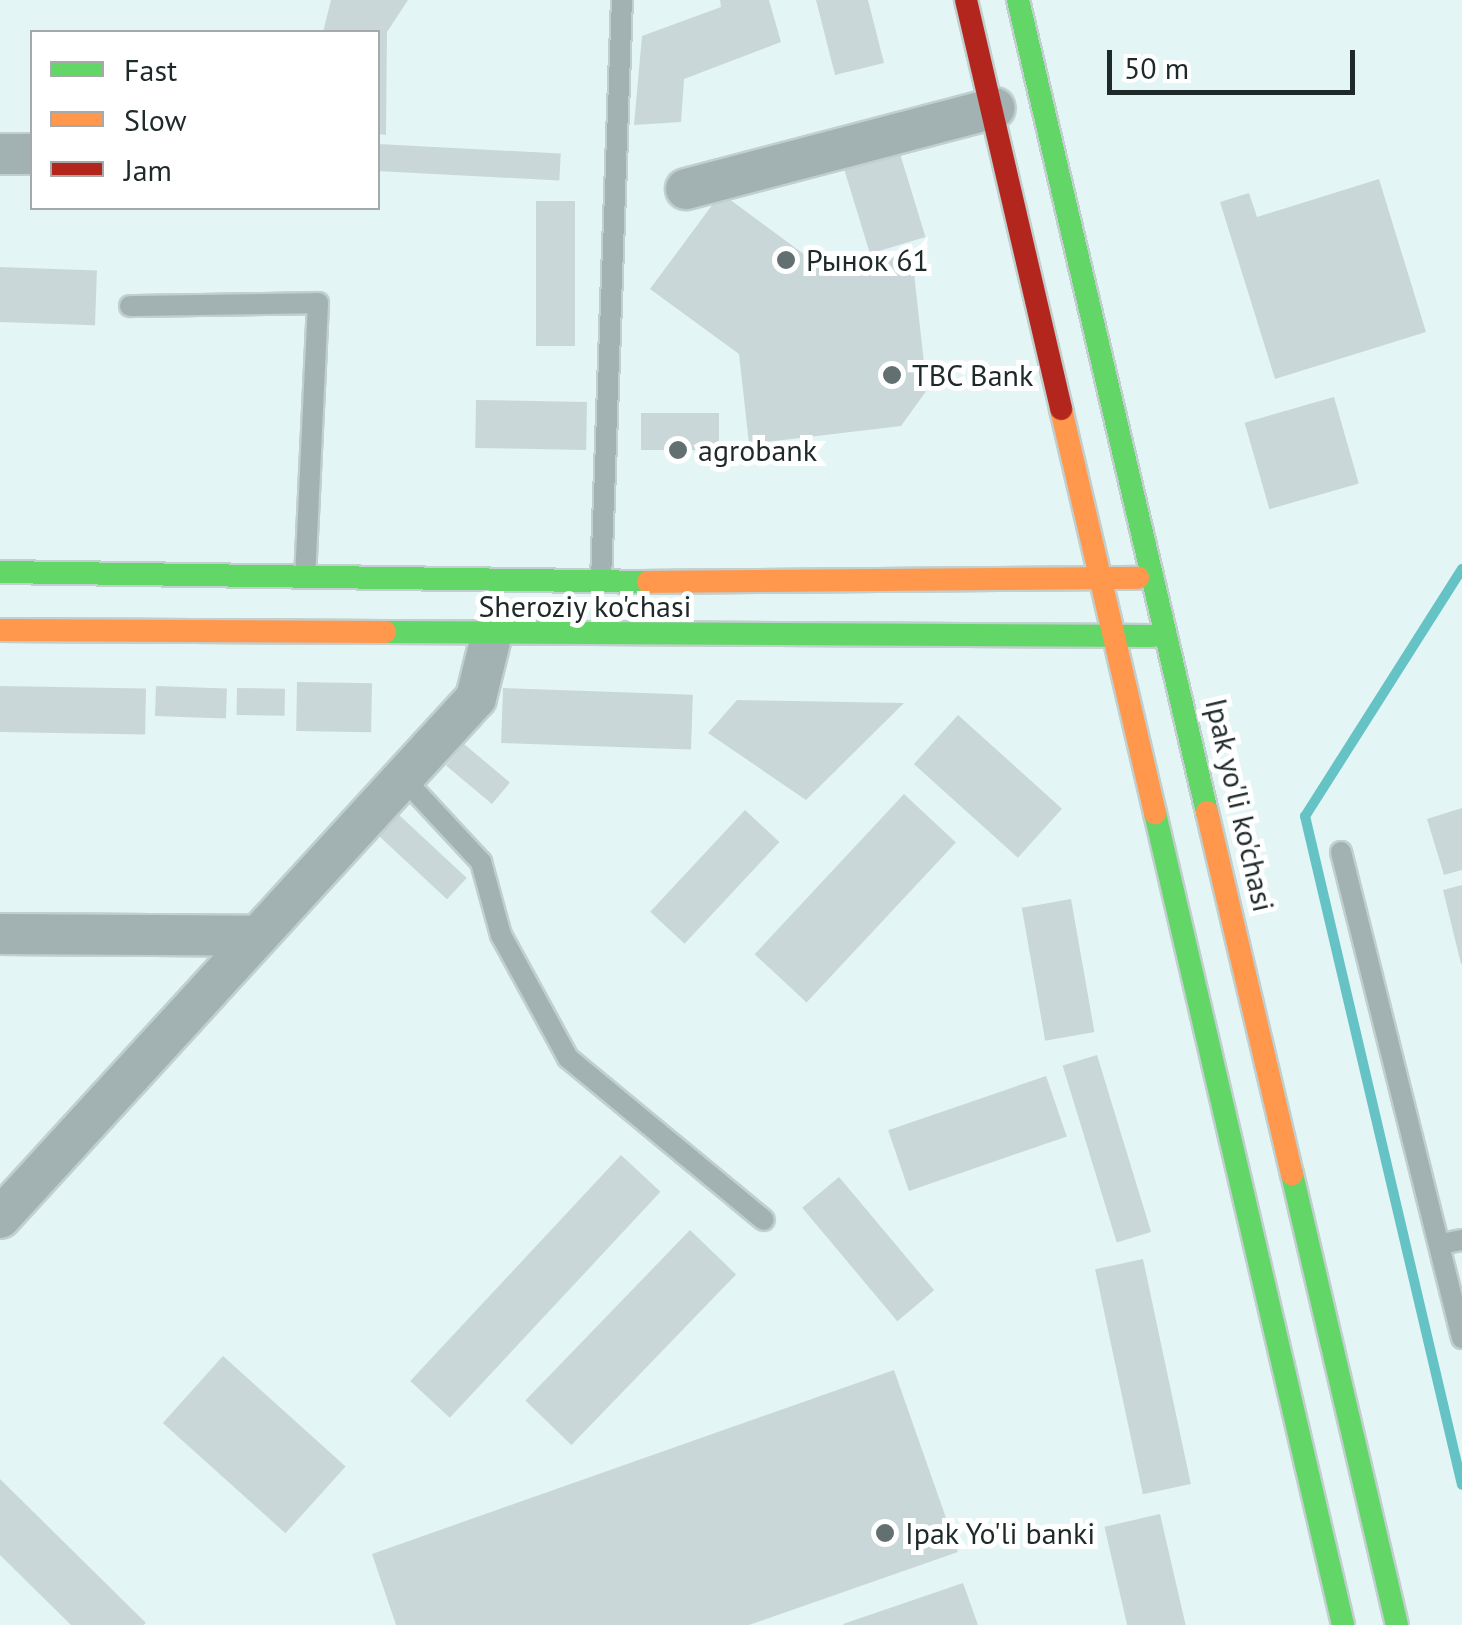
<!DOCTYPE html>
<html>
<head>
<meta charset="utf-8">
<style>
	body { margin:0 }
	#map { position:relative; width:1462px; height:1625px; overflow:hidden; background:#e4f5f5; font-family:"PT Sans",sans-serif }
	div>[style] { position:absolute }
	.stream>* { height:10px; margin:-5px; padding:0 5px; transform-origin:5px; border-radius:5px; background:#65c3c6 }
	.building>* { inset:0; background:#cad7d8; transform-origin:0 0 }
	.roads { filter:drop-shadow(2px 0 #c2cfcf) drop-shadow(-2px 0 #c2cfcf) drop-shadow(0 2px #c2cfcf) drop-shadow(0 -2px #c2cfcf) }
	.lane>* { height:20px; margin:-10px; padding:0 10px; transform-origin:10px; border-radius:10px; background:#a2b1b1 }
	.street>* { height:40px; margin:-20px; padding:0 20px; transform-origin:20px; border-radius:20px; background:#a2b1b1 }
	.fast>* { height:22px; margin:-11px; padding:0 11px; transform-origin:11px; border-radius:11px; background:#63d668 }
	.slow>* { height:22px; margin:-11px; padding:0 11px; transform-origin:11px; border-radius:11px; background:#ff974d }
	.jam>* { height:22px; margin:-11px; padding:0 11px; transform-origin:11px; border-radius:11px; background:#b3261e }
	.dots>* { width:28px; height:28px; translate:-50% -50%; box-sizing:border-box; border:5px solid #fff; border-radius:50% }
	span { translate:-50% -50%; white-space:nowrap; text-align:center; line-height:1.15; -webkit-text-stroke:10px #fff; paint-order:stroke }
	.poi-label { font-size:30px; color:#1e292a }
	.left { translate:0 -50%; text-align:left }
	.street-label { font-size:30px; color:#1e292a }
	.legend { position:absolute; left:30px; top:30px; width:350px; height:180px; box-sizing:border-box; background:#fff; border:2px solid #a5a9aa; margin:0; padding:12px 18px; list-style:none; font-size:30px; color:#1e292a }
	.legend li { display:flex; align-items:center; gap:20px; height:50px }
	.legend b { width:50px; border:2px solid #a5a9aa }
	.scale { position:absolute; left:1107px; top:50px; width:248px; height:45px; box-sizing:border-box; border:5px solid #1e292a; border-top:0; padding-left:12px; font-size:30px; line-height:35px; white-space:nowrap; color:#1e292a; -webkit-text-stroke:8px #fff; paint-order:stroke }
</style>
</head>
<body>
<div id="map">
	<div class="stream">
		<i style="left:1462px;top:569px;width:293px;rotate:122.4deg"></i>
		<i style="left:1305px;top:816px;width:687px;rotate:76.79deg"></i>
	</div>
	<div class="building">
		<i style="clip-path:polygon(331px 0,408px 0,387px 32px,386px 135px,378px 134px,378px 32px,323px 32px)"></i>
		<i style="clip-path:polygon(720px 0,769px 0,781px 42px,684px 79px,681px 122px,634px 125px,642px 36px,721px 7px)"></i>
		<i style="clip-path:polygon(816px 0,868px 0,884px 63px,835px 75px)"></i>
		<i style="left:378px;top:144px;width:183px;height:27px;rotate:3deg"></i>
		<i style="left:898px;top:147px;width:94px;height:58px;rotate:73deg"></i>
		<i style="clip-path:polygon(1379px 179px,1426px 332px,1275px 379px,1220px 202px,1249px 193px,1257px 217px)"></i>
		<i style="clip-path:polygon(721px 193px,820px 266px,912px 255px,927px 390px,901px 426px,749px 444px,739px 354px,650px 289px)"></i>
		<i style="left:536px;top:201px;width:39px;height:145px"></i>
		<i style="left:0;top:267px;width:97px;height:55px;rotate:2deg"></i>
		<i style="left:1334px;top:397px;width:90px;height:93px;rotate:74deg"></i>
		<i style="left:476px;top:400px;width:111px;height:48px;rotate:1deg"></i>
		<i style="left:641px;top:413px;width:78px;height:37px"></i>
		<i style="left:297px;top:682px;width:75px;height:49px;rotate:1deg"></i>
		<i style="left:0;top:686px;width:146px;height:46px;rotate:1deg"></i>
		<i style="left:156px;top:686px;width:71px;height:30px;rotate:2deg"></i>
		<i style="left:237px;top:688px;width:48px;height:27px;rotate:1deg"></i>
		<i style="left:503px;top:688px;width:190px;height:55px;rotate:2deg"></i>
		<i style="clip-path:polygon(737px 700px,904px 703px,806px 800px,708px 733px)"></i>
		<i style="left:958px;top:715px;width:140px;height:66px;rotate:42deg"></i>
		<i style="left:464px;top:744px;width:60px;height:28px;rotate:40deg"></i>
		<i style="left:904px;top:794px;width:71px;height:219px;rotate:43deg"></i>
		<i style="clip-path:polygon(1462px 808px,1462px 870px,1444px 875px,1427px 819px)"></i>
		<i style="left:745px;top:810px;width:47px;height:139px;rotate:43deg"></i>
		<i style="left:398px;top:814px;width:94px;height:29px;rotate:43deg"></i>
		<i style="clip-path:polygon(1462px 885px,1462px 964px,1461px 964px,1443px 890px)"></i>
		<i style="left:1071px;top:899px;width:135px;height:50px;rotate:80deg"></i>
		<i style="left:1097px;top:1055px;width:185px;height:36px;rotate:73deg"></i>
		<i style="left:1046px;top:1076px;width:64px;height:167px;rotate:71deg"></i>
		<i style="left:621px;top:1155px;width:54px;height:309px;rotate:43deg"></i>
		<i style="left:839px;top:1177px;width:148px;height:48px;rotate:50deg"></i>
		<i style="left:690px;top:1230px;width:64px;height:237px;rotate:44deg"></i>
		<i style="left:1143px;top:1259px;width:230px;height:49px;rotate:78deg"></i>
		<i style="left:223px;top:1356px;width:165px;height:90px;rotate:42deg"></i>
		<i style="clip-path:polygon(894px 1370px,958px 1552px,749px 1625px,396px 1625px,372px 1554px)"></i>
		<i style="clip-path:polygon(0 1479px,146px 1623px,143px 1625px,71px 1625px,0 1555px)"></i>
		<i style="left:1160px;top:1514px;width:114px;height:57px;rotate:77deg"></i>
		<i style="clip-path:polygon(963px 1583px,978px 1625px,844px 1625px,843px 1624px)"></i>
	</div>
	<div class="roads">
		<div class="lane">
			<i style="left:130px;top:306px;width:188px;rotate:-0.9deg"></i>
			<i style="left:318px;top:303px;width:272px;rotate:92.7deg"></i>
			<i style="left:601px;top:580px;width:580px;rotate:-87.93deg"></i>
			<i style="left:403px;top:778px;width:115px;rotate:47.1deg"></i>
			<i style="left:481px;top:862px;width:76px;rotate:74.7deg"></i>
			<i style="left:501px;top:935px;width:140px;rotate:61.4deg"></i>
			<i style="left:568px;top:1058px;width:254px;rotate:39.6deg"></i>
			<i style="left:1341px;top:852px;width:501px;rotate:76.02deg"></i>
			<i style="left:1441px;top:1244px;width:21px;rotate:-11deg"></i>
		</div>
		<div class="street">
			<i style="left:0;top:154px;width:32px"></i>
			<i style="left:686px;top:189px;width:319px;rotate:-14.7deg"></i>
			<i style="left:0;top:934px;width:258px;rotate:0.4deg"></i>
			<i style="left:0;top:1218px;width:705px;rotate:-47.53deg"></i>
			<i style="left:476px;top:698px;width:63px;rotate:-76.2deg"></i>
		</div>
		<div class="fast">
			<i style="left:1018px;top:0;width:834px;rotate:76.9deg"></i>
			<i style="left:0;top:572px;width:648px;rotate:0.88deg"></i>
			<i style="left:385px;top:632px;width:767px;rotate:0.3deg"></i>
			<i style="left:1155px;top:813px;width:833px;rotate:76.96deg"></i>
			<i style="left:1292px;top:1174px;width:463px;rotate:76.9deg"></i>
		</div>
		<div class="slow">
			<i style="left:1061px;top:409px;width:415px;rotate:76.9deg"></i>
			<i style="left:648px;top:582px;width:490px;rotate:-0.5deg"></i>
			<i style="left:0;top:630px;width:385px;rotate:0.3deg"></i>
			<i style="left:1207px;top:812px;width:372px;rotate:76.8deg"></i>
		</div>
		<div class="jam">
			<i style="left:966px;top:0;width:420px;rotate:76.9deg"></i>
		</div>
	</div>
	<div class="dots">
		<i style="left:786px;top:260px;background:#637071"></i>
		<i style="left:892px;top:375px;background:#637071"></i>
		<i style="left:678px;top:450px;background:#637071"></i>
		<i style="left:885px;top:1533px;background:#637071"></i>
	</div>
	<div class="poi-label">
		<span class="left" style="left:806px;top:260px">Рынок 61</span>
		<span class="left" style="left:912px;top:375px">TBC Bank</span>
		<span class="left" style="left:698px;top:450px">agrobank</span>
		<span class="left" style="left:905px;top:1533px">Ipak Yo'li banki</span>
	</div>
	<div class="street-label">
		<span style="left:585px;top:606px">Sheroziy ko'chasi</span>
		<span style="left:1240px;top:805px;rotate:77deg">Ipak yo'li ko'chasi</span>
	</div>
	<ul class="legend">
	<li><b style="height:12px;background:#63d668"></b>Fast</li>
	<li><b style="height:12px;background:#ff974d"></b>Slow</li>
	<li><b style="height:12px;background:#b3261e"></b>Jam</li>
	</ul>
	<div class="scale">50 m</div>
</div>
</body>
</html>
